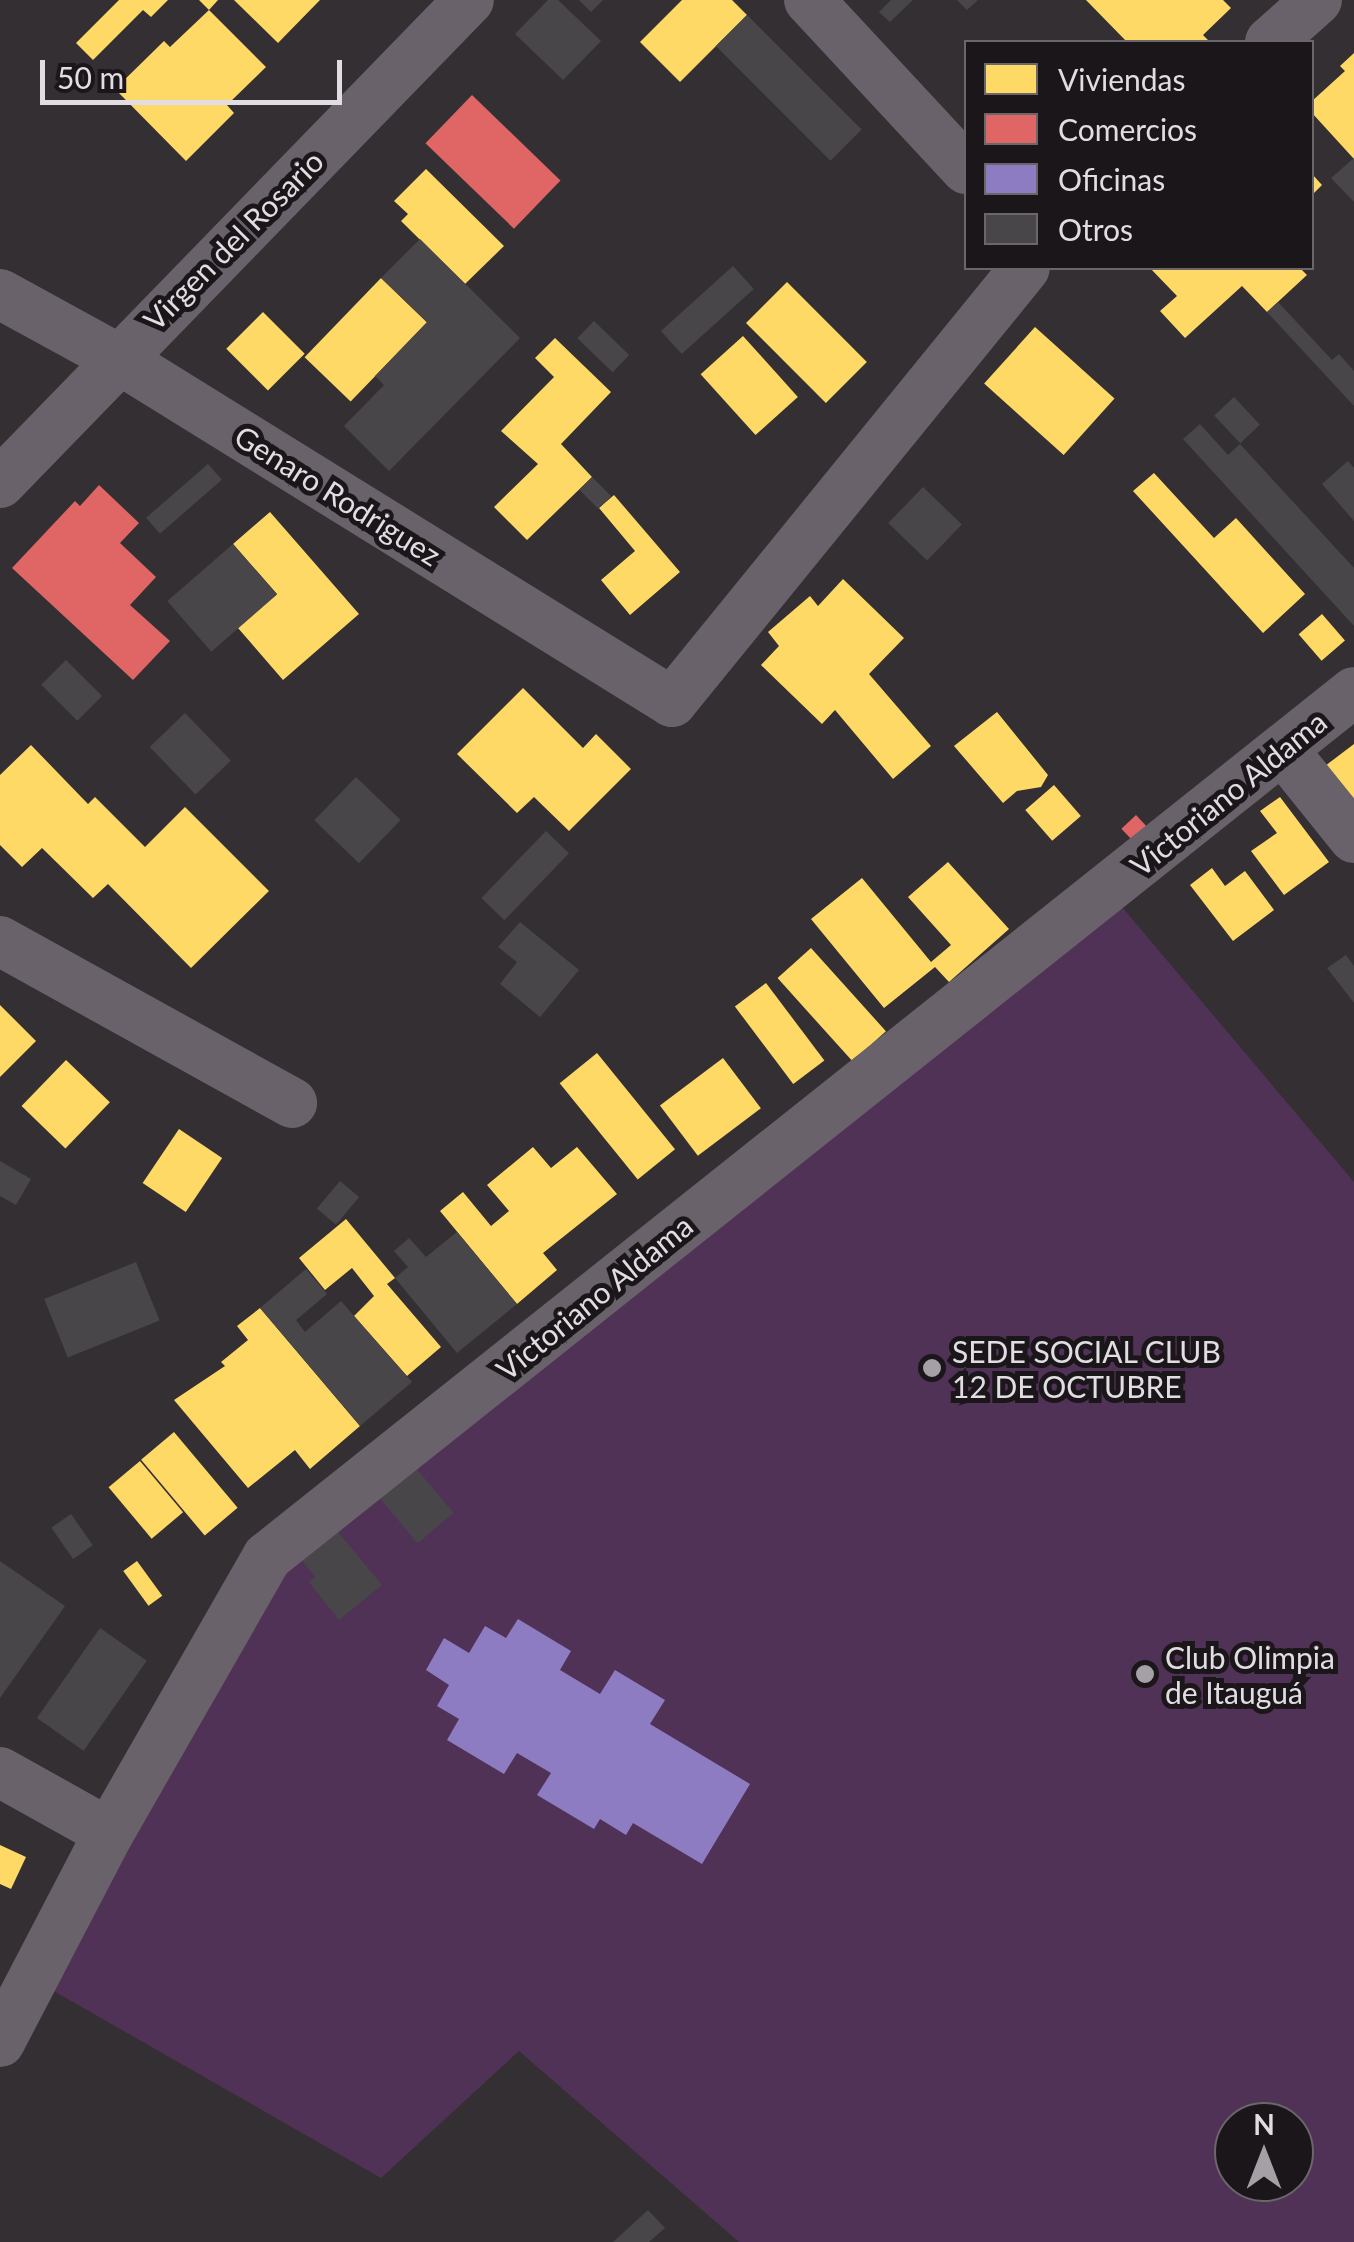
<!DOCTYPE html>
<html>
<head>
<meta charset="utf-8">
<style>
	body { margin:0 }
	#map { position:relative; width:1354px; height:2242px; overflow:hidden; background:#332f33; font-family:Lato,sans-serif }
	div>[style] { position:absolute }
	.green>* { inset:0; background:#503256 }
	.homes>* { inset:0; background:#ffd966; transform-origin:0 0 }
	.shops>* { inset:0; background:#e06666; transform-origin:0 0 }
	.offices>* { inset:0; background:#8e7cc3 }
	.building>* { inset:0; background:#494649; transform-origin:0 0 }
	.minor>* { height:50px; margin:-25px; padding:0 25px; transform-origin:25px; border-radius:25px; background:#69626a }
	.dots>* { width:28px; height:28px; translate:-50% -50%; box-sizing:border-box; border:5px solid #1a161a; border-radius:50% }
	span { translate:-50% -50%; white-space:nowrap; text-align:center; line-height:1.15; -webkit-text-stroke:10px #1a161a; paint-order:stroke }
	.street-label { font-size:30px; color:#e1dde2 }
	.poi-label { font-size:30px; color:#e1dde2 }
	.left { translate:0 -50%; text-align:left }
	.legend { position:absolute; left:964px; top:40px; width:350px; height:230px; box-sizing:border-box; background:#1a161a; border:2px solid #6a666a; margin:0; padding:12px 18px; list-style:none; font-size:30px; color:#e1dde2 }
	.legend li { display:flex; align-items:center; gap:20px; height:50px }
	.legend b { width:50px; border:2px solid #6a666a }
	.north { position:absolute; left:1214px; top:2102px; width:100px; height:100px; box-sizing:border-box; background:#1a161a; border:2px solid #6a666a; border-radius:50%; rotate:0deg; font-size:28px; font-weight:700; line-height:40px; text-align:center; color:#e1dde2 }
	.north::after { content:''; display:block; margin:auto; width:35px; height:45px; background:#a4a0a5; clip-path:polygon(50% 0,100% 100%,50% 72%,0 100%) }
	.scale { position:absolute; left:40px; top:60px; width:302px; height:45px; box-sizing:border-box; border:5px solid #e1dde2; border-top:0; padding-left:12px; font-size:30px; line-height:35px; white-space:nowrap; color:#e1dde2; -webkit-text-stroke:8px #1a161a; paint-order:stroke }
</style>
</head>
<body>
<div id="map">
	<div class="green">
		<i style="clip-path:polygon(evenodd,1111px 894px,1354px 1182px,1354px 2242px,739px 2242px,519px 2051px,381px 2178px,45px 1986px,285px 1550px,1111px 894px,1234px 2122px,1294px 2122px,1294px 2182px,1234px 2182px,1234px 2122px)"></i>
	</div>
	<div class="homes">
		<i style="clip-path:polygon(119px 0,168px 0,151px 17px,143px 10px,93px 60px,76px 43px)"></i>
		<i style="clip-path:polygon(199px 0,218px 0,209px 10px)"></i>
		<i style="clip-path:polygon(234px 0,320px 0,278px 43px)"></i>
		<i style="clip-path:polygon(682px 0,732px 0,747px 15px,680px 82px,640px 42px)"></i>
		<i style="clip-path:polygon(1086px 0,1223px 0,1231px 8px,1203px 35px,1210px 42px,1127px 42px)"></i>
		<i style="clip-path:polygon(209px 10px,266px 67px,227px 105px,234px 113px,186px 161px,115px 89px,164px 41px,170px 47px)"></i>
		<i style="clip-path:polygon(1354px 53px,1354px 159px,1312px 113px,1312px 101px,1345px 71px,1340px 66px)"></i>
		<i style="clip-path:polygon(426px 169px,504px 246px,465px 284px,401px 221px,408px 214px,394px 201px)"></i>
		<i style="clip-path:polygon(1312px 174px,1322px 185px,1312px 195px)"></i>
		<i style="clip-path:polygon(1150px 268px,1300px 268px,1307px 275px,1267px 312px,1242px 286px,1185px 338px,1160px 311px,1177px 296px)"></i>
		<i style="left:381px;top:278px;width:64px;height:110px;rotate:44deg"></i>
		<i style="left:787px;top:282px;width:113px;height:58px;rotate:45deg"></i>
		<i style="left:263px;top:312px;width:59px;height:52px;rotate:45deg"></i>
		<i style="left:1035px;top:327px;width:107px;height:76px;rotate:42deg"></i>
		<i style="left:743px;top:336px;width:82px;height:57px;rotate:48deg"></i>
		<i style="clip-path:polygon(555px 338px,611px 392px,561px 444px,592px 477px,527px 540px,494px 507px,538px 464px,501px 431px,554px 377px,535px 358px)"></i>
		<i style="clip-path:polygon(1154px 473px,1214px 538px,1236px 518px,1305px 594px,1263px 633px,1133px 491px)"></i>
		<i style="clip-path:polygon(614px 495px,680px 572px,630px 615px,601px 580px,635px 551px,599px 508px)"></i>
		<i style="clip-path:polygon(270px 512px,359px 614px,283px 680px,238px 628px,277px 594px,233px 544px)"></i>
		<i style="clip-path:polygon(843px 579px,904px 638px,869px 674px,931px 746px,893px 779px,835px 710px,822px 724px,761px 665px,779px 646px,768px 632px,810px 596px,818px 606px)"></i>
		<i style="left:1322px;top:614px;width:35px;height:31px;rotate:49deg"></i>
		<i style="clip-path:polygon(523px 688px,583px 748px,596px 734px,631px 769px,569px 831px,534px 797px,517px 813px,457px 754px)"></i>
		<i style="clip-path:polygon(997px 712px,1048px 775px,1041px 787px,1017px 791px,1003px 803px,954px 746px)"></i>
		<i style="clip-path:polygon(1354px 744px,1354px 803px,1325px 766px)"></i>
		<i style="clip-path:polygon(31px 745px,88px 804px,95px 797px,145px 847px,185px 807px,269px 891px,191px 968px,108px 884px,93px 898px,42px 848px,22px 867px,0 845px,0 775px)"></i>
		<i style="left:1054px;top:785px;width:41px;height:38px;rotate:49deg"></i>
		<i style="clip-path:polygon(1280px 797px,1329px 862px,1284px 895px,1251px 851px,1277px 833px,1260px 811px)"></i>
		<i style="clip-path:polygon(948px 862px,1009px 929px,949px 982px,935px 967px,884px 1008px,811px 919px,862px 878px,931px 962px,951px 945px,908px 897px)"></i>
		<i style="clip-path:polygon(1212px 868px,1225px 886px,1245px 871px,1274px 910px,1233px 941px,1190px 885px)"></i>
		<i style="left:811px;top:948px;width:112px;height:45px;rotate:48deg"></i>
		<i style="left:766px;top:983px;width:97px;height:39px;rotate:53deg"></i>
		<i style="clip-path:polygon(0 1005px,36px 1041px,0 1077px)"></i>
		<i style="left:597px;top:1053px;width:124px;height:48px;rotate:51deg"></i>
		<i style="left:723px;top:1058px;width:63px;height:79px;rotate:53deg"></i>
		<i style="left:66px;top:1060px;width:61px;height:64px;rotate:44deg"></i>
		<i style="left:179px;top:1129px;width:52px;height:65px;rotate:34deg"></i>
		<i style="clip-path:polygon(533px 1147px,551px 1168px,577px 1147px,617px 1194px,543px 1253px,557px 1270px,517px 1304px,440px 1211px,463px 1192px,491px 1226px,509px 1211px,487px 1185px)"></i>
		<i style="clip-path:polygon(346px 1219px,395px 1278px,387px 1284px,441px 1347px,407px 1376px,354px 1316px,374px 1296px,352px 1268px,325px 1290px,299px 1258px)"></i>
		<i style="clip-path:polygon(260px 1308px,360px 1426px,310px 1469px,295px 1450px,248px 1488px,174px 1400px,225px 1366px,221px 1362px,248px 1340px,237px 1326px)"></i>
		<i style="left:174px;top:1432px;width:99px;height:43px;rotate:50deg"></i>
		<i style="left:140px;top:1461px;width:67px;height:41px;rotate:50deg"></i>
		<i style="left:137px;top:1561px;width:43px;height:17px;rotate:54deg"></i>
		<i style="clip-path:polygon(0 1845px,26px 1857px,11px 1889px,0 1884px)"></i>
	</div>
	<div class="shops">
		<i style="left:472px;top:95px;width:123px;height:67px;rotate:44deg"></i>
		<i style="clip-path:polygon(99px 485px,139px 523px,120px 543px,156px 577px,130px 605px,170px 641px,133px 680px,12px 568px,75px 501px,80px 506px)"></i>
		<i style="left:1136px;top:815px;width:16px;height:20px;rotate:47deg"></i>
	</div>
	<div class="offices">
		<i style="clip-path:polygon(518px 1619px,571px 1651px,560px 1670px,600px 1694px,615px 1670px,665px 1700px,650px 1724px,750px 1784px,702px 1864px,633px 1823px,626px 1835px,600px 1819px,594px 1829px,537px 1795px,551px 1773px,517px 1753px,504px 1774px,447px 1740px,459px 1719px,437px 1706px,449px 1685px,426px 1670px,444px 1638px,469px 1653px,485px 1626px,506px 1638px)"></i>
	</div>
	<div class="building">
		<i style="clip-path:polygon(548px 0,558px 0,601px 41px,563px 80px,515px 34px)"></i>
		<i style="clip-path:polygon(579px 0,603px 0,591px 12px)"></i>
		<i style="clip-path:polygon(891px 0,913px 0,890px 22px,879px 12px)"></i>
		<i style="clip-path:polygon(957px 0,978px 0,967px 10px)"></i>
		<i style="left:747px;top:15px;width:162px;height:44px;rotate:45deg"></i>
		<i style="clip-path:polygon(1354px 158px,1354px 202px,1331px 178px)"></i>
		<i style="clip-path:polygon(420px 239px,520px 338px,389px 471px,344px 426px,384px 385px,375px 376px,427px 322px,381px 278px)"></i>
		<i style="left:733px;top:266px;width:31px;height:97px;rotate:48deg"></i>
		<i style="clip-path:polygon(1278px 302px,1332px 360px,1339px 354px,1354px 371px,1354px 406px,1267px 312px)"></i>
		<i style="left:594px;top:321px;width:49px;height:24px;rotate:44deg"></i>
		<i style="left:1234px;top:397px;width:38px;height:27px;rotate:47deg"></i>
		<i style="clip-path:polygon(1200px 424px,1228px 455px,1240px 444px,1354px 568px,1354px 626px,1183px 439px)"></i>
		<i style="clip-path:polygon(1348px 461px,1354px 468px,1354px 521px,1322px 484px)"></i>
		<i style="left:208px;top:464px;width:21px;height:82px;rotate:49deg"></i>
		<i style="left:592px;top:477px;width:27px;height:18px;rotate:45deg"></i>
		<i style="left:923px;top:487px;width:54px;height:50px;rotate:44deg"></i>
		<i style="left:233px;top:544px;width:67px;height:87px;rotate:49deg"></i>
		<i style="left:66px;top:660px;width:51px;height:35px;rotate:45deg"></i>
		<i style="left:185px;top:713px;width:66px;height:49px;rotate:46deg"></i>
		<i style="left:356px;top:777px;width:62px;height:60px;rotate:44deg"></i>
		<i style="left:546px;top:831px;width:32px;height:93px;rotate:44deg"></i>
		<i style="clip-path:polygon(520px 922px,579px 970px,540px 1017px,500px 984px,517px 962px,498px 947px)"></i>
		<i style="clip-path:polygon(1346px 955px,1354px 966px,1354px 1003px,1327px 968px)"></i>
		<i style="clip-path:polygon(0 1161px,31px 1179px,16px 1205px,0 1196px)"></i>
		<i style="left:340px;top:1181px;width:25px;height:36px;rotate:40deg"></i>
		<i style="clip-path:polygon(457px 1232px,517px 1304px,457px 1353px,395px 1278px,408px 1267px,394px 1251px,409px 1238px,426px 1257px)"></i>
		<i style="left:136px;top:1262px;width:63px;height:99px;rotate:68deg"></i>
		<i style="clip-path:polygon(306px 1269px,327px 1294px,296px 1320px,305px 1332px,341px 1301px,412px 1382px,360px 1426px,260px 1308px)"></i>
		<i style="left:415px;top:1467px;width:60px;height:47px;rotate:50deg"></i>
		<i style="left:71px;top:1514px;width:38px;height:24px;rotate:55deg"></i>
		<i style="clip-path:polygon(333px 1526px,382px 1585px,339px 1620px,309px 1582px,315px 1577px,298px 1555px)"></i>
		<i style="clip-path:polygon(0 1561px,65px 1606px,0 1698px)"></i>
		<i style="left:100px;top:1628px;width:57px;height:110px;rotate:35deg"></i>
		<i style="clip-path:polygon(648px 2210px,665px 2228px,649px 2242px,613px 2242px)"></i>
	</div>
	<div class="minor">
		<i style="left:809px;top:0;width:231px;rotate:47.1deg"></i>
		<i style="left:1270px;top:42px;width:63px;rotate:-41.8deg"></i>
		<i style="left:0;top:294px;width:133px;rotate:28.7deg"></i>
		<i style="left:117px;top:358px;width:653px;rotate:31.79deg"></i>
		<i style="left:672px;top:702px;width:559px;rotate:-50.88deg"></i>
		<i style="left:0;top:483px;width:673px;rotate:-45.84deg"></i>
		<i style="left:1283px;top:750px;width:113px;rotate:51.1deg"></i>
		<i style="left:0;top:941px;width:334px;rotate:29deg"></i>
		<i style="left:0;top:1772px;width:125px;rotate:29.2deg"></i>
		<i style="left:0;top:2042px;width:236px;rotate:-62.5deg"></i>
		<i style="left:109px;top:1833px;width:318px;rotate:-60.2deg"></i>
		<i style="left:267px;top:1557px;width:1389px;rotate:-38.51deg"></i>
	</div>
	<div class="dots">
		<i style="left:932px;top:1368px;background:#a4a0a5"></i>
		<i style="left:1145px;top:1674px;background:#a4a0a5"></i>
	</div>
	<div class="street-label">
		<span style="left:233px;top:240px;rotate:-45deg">Virgen del Rosario</span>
		<span style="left:338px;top:495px;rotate:32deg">Genaro Rodriguez</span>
		<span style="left:1228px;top:793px;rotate:-39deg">Victoriano Aldama</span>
		<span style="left:594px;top:1297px;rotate:-39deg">Victoriano Aldama</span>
	</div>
	<div class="poi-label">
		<span class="left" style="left:952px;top:1368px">SEDE SOCIAL CLUB<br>12 DE OCTUBRE</span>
		<span class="left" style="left:1165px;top:1674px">Club Olimpia<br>de Itauguá</span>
	</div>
	<ul class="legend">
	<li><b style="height:28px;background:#ffd966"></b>Viviendas</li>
	<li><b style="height:28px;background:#e06666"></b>Comercios</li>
	<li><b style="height:28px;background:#8e7cc3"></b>Oficinas</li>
	<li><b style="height:28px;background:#494649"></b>Otros</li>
	</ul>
	<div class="north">N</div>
	<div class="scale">50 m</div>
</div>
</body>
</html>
